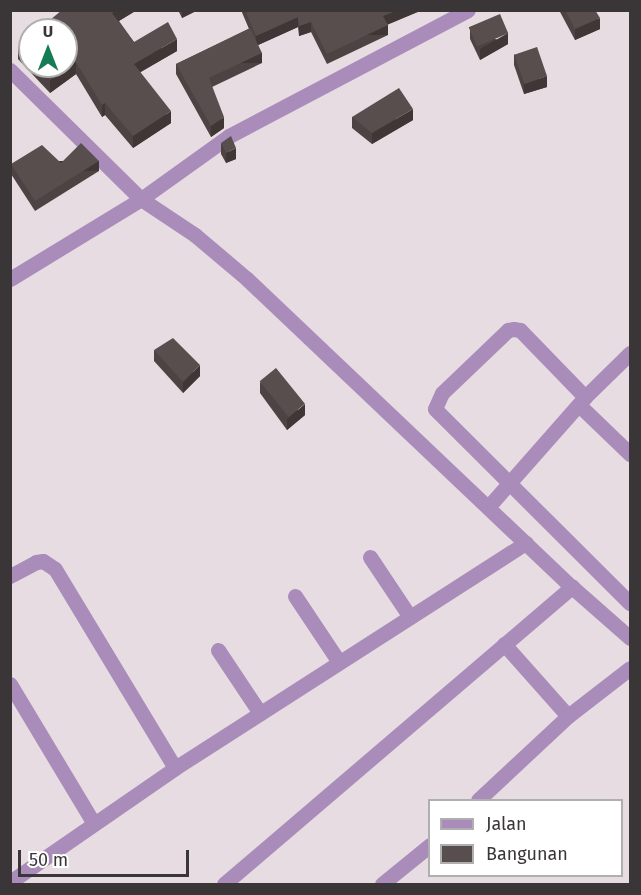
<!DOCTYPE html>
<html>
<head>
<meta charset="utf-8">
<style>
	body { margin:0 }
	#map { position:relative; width:641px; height:895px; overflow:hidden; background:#e7dce1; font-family:"Fira Sans",sans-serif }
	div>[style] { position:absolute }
	.minor>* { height:15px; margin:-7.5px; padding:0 7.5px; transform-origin:7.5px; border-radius:7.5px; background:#aa8cbb }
	.wall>* { inset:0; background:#4c4342 }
	.shaded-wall>* { inset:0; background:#3e3736; transform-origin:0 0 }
	.building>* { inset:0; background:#584e4d; transform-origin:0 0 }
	span { translate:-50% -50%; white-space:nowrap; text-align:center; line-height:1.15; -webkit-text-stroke:6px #fff; paint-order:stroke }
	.frame { position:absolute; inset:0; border:12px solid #3a3638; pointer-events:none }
	.legend { position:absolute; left:428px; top:799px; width:195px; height:78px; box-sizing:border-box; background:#fff; border:2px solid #b0afaf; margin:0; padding:8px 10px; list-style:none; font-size:18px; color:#3a3638 }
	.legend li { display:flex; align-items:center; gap:12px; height:30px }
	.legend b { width:30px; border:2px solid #b0afaf }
	.north { position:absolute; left:18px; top:18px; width:60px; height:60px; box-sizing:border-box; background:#fff; border:2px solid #b0afaf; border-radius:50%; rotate:0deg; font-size:16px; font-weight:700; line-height:24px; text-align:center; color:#3a3638 }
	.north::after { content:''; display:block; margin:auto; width:21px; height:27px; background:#167c55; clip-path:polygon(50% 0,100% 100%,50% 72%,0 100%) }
	.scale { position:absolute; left:18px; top:850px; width:171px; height:27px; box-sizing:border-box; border:3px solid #3a3638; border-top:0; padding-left:8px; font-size:18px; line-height:21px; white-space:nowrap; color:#3a3638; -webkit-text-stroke:4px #fff; paint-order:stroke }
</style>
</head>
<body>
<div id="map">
	<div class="minor">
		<i style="left:10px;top:70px;width:184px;rotate:44.6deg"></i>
		<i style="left:141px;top:199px;width:65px;rotate:33.7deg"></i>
		<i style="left:195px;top:235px;width:68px;rotate:40.2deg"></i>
		<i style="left:247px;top:279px;width:448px;rotate:43.5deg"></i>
		<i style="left:572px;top:587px;width:77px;rotate:41.3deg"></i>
		<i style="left:10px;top:279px;width:153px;rotate:-31.4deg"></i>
		<i style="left:141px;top:199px;width:108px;rotate:-35.6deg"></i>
		<i style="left:229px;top:136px;width:270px;rotate:-27.8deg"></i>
		<i style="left:585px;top:397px;width:93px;rotate:-134.1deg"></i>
		<i style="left:520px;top:330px;width:6px;rotate:-171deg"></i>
		<i style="left:514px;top:329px;width:6px;rotate:171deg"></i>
		<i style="left:508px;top:330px;width:91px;rotate:136.3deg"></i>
		<i style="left:442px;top:393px;width:17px;rotate:114deg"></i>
		<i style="left:435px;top:409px;width:275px;rotate:44.9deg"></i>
		<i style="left:579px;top:405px;width:71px;rotate:43.9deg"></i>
		<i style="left:489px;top:506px;width:145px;rotate:-48.6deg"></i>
		<i style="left:585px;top:397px;width:63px;rotate:-44.4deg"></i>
		<i style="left:370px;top:557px;width:72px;rotate:56.3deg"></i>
		<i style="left:10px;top:576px;width:30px;rotate:-28deg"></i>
		<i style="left:36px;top:562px;width:7px;rotate:-8deg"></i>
		<i style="left:43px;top:561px;width:14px;rotate:34deg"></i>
		<i style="left:55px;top:569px;width:232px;rotate:58.9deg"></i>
		<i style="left:295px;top:596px;width:79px;rotate:56.3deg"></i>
		<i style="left:504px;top:644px;width:96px;rotate:48.4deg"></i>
		<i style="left:218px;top:650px;width:76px;rotate:56.3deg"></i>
		<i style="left:10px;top:684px;width:161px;rotate:59deg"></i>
		<i style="left:478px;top:800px;width:123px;rotate:-43deg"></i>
		<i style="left:568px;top:716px;width:78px;rotate:-37.7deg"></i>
		<i style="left:10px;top:882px;width:201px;rotate:-34.6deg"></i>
		<i style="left:175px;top:768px;width:417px;rotate:-32.7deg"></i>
		<i style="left:224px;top:884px;width:458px;rotate:-40.5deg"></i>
		<i style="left:382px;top:884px;width:62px;rotate:-39.1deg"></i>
	</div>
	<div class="wall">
		<i style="clip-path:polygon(62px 10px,137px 10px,119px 21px,134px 42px,177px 51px,140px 72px,171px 123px,133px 148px,105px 115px,102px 117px,76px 74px,50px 93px,18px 59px,18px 47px,30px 37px,30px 66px,66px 66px)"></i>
		<i style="clip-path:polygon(178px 10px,198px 10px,182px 18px)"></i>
		<i style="clip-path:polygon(241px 10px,420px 10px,420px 11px,387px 25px,388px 35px,327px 64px,311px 32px,299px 36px,298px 27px,258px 45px,262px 63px,212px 87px,224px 128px,211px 137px,176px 74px,176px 64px,249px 29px)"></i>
		<i style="clip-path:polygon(559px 10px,595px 10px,600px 29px,575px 40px)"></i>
		<i style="clip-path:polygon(470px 29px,508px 44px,480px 60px,470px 39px)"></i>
		<i style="clip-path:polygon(514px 54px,547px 87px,524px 94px,514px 65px)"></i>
		<i style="clip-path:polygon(352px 117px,413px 120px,372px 144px,352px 128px)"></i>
		<i style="clip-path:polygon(221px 143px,236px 159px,226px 163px,221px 154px)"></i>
		<i style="clip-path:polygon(61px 163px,99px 171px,35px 211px,11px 174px,11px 164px)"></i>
		<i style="clip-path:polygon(154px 350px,200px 376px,183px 393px,154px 361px)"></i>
		<i style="clip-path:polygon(260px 382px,305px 415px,287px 430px,260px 393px)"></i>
	</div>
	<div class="shaded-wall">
		<i style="clip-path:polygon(117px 10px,137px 10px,112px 25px,112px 13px)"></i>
		<i style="clip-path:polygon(182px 10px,198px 10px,182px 18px)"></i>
		<i style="clip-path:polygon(398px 10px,420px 10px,420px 11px,383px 26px,383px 16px)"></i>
		<i style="clip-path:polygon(298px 17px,298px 27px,256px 46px,256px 36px)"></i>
		<i style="clip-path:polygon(600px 18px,600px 29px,575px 40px,575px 29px)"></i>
		<i style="clip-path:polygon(311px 22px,311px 32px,299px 36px,299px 26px)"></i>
		<i style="left:388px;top:25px;width:10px;height:68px;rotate:90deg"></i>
		<i style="clip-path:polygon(508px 33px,508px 44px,480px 60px,480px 49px)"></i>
		<i style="clip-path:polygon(177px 39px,177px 51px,134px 76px,134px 64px)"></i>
		<i style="left:262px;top:53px;width:10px;height:59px;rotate:90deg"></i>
		<i style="clip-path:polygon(76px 62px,76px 74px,50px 93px,50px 80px)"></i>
		<i style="clip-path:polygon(547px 76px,547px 87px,524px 94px,524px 84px)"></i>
		<i style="clip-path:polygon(105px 103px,105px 115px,102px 117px,102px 105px)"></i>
		<i style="clip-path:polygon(413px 109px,413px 120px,372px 144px,372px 133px)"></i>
		<i style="clip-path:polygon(171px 111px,171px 123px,133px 148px,133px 136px)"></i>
		<i style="clip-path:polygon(224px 117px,224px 128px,211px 137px,211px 126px)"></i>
		<i style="clip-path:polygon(236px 148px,236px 159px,226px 163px,226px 153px)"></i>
		<i style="left:99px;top:161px;width:10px;height:75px;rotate:90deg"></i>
		<i style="clip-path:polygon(200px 365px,200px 376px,183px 393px,183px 382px)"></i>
		<i style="clip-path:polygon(305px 404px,305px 415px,287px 430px,287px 419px)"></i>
	</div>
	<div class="building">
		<i style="clip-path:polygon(62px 10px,117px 10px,112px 13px,134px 42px,168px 22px,177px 39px,134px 64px,171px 111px,133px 136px,105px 103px,102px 105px,76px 62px,50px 80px,37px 66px,66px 66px,66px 30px,38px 30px)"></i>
		<i style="clip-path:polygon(245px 10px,398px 10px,383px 16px,388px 25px,327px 54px,311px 22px,299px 26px,298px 17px,256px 36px)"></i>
		<i style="clip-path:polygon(565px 10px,595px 10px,600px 18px,575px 29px)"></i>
		<i style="left:500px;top:14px;width:21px;height:34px;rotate:67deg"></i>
		<i style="clip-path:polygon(250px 28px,262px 53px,209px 78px,224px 117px,211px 126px,176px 64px)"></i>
		<i style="clip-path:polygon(30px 37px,30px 59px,18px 47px)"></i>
		<i style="left:537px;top:47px;width:31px;height:24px;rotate:71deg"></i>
		<i style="clip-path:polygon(399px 88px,413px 109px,372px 133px,352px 117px)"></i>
		<i style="clip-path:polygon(231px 136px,236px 148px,226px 153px,221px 143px)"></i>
		<i style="clip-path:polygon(81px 143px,99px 161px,35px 201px,11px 164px,42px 145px,61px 163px)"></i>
		<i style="clip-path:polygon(173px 338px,200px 365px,183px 382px,154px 350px)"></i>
		<i style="left:276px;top:368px;width:46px;height:21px;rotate:51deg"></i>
	</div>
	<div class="frame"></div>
	<ul class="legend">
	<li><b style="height:8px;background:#aa8cbb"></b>Jalan</li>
	<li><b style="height:16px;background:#584e4d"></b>Bangunan</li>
	</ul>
	<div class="north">U</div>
	<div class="scale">50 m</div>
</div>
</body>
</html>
